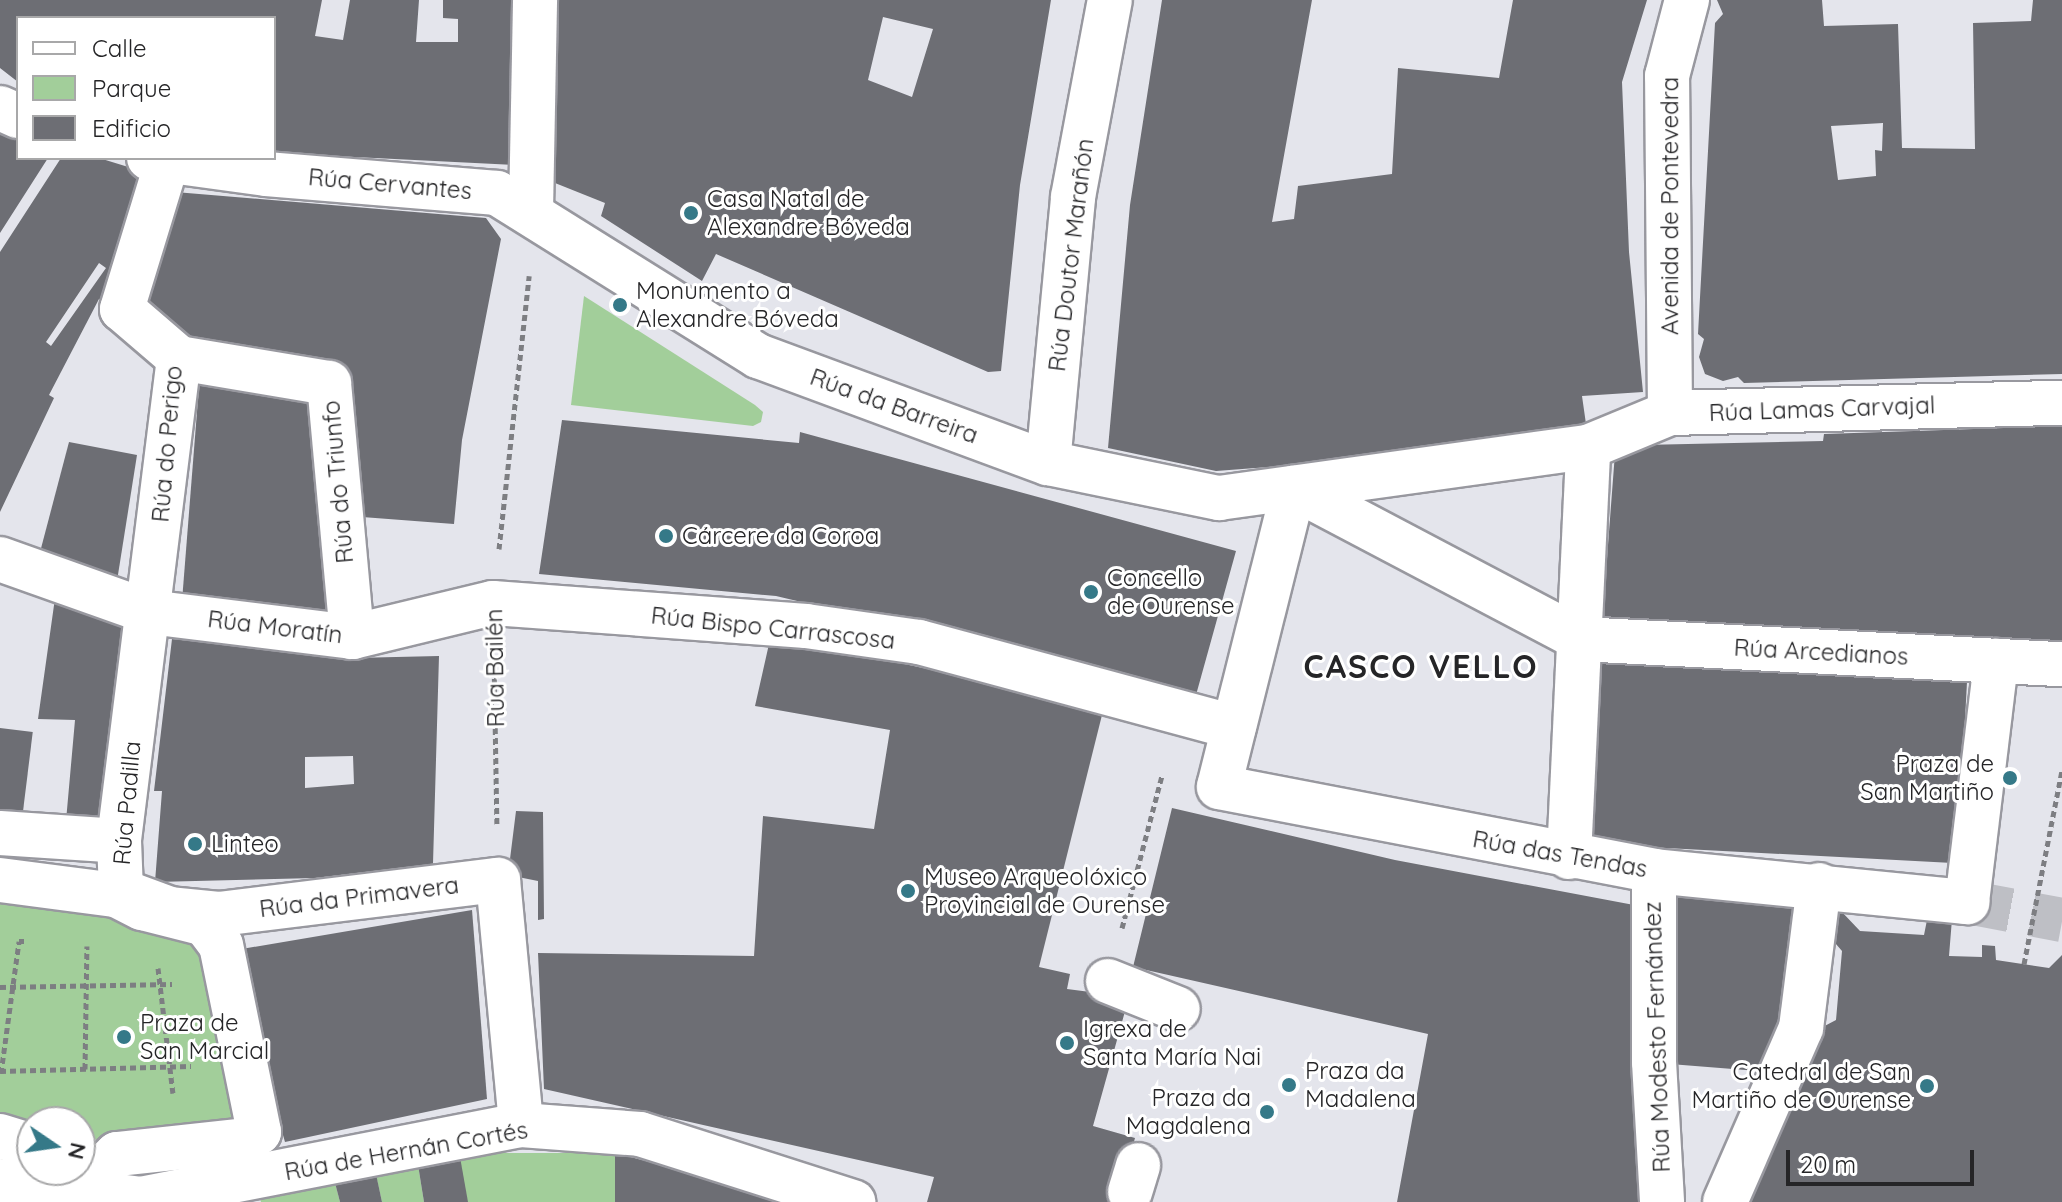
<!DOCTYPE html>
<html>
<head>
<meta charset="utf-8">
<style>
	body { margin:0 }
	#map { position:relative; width:2062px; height:1202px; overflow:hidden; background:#e4e5ec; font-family:Quicksand,sans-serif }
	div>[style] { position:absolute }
	.green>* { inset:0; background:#a2ce9a; transform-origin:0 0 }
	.building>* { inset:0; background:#6d6e74; transform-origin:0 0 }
	.pedestrian-tunnel>* { height:44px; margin-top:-22px; transform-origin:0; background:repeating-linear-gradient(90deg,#bebfc5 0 44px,transparent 0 66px) }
	.path>* { height:5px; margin-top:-2.5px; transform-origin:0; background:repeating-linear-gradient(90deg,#7d7e82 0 6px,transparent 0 10px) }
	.roads { filter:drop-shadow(2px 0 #98989f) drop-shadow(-2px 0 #98989f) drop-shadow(0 2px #98989f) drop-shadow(0 -2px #98989f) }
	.pedestrian>* { height:44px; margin:-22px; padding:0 22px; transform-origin:22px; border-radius:22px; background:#fff }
	.minor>* { height:44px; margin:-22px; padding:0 22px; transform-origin:22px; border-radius:22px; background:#fff }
	.dots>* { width:22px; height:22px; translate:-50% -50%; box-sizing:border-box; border:4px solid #fff; border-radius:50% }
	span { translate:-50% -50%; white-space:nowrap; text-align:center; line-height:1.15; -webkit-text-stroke:6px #fff; paint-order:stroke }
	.street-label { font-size:24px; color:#252527 }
	.poi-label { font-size:24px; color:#252527 }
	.left { translate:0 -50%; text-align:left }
	.right { translate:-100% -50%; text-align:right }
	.district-label { font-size:32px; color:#252527; font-weight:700; letter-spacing:2px }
	.legend { position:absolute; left:16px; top:16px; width:260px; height:144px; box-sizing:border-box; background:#fff; border:2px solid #a8a8a9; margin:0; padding:10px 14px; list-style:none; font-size:24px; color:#252527 }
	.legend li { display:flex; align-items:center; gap:16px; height:40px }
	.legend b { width:40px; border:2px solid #a8a8a9 }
	.north { position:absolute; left:16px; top:1106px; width:80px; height:80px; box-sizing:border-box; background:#fff; border:2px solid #a8a8a9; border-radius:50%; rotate:103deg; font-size:22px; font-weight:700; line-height:32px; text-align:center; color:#252527 }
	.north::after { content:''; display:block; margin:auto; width:28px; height:36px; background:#357988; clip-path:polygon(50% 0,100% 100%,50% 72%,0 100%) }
	.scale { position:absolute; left:1786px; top:1150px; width:188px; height:36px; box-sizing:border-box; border:4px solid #252527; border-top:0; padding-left:10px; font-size:24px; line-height:28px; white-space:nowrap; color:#252527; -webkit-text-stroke:6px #fff; paint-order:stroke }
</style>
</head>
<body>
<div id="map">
	<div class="green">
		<i style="clip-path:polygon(584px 296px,755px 405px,763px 412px,761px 422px,753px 426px,571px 405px)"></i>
		<i style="clip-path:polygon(0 868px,127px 875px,126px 926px,210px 928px,245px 1116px,125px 1139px,80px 1140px,80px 1122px,32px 1122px,32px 1135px,0 1128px)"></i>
		<i style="left:615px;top:1153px;width:49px;height:155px;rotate:90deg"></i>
		<i style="clip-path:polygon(418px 1165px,424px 1202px,382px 1202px,376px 1175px)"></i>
		<i style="clip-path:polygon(335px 1183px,340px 1202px,261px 1202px,260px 1199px)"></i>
	</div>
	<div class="building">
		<i style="clip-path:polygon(0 0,322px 0,315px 36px,343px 40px,350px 0,419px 0,416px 42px,458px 42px,458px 19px,443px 18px,443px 0,520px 0,513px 165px,274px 153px,274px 18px,18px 18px,18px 82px,0 68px)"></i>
		<i style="clip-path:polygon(evenodd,556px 0,1051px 0,1020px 185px,1001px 371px,988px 372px,716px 254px,702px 281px,601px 216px,605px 203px,545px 179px,556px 0,883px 17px,933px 29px,912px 97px,868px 80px,883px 17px)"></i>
		<i style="clip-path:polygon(1162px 0,1312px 0,1272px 222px,1294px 219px,1298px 186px,1392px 174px,1398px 68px,1499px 78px,1513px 0,1647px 0,1622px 82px,1629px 252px,1643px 392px,1582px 396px,1586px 424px,1337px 462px,1216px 471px,1108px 448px,1130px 205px)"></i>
		<i style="clip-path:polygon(evenodd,1717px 0,1822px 0,1824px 26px,1898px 24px,1902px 148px,1975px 149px,1973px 23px,2031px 21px,2033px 0,2062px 0,2062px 374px,1744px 383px,1738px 377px,1723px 381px,1705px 374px,1699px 357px,1704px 339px,1698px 334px,1715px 23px,1723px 14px,1717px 0,1883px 123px,1882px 151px,1875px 150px,1876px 176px,1838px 180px,1831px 126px,1883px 123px)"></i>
		<i style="clip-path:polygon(0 125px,18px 131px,18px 158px,48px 158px,0 233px)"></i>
		<i style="clip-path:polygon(evenodd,61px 158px,99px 158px,151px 174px,116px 299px,99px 299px,49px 395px,54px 398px,0 512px,0 252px,61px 158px,99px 263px,106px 268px,51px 346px,46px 342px,99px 263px)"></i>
		<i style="clip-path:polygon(163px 191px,486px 218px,501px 239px,462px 440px,454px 524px,349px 516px,343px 432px,350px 371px,224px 358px,140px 310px)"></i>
		<i style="clip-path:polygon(200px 374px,322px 395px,342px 615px,182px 601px)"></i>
		<i style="clip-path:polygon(562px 420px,799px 443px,800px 432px,1236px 551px,1196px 695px,776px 596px,539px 574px)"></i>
		<i style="clip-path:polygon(2062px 426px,2062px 654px,1602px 624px,1615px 453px,1642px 445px,1823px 441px,1824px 434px)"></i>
		<i style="clip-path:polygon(69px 442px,137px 455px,117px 581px,39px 556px)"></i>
		<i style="clip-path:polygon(56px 591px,130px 612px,105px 823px,66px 821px,75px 720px,38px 719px)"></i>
		<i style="clip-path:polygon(evenodd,172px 639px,353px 658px,439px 656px,433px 864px,315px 878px,155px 882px,162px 791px,154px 791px,172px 639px,353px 756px,354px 784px,305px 788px,305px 757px,353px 756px)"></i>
		<i style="clip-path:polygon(769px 644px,900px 663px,1015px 688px,1102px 715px,1039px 967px,1070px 974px,1067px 989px,1129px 997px,1093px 1126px,1135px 1138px,1117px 1202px,927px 1202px,934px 1177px,544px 1089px,538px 953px,754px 956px,763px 816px,874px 829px,890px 730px,755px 706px)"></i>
		<i style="left:1595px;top:653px;width:373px;height:191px;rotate:3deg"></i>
		<i style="left:0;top:728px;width:33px;height:87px;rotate:7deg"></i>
		<i style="clip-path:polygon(1172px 808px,1395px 860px,1634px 905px,1645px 1202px,1397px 1202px,1428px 1034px,1133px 967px)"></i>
		<i style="clip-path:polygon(516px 811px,543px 812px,544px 919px,538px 920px,538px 881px,508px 875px)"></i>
		<i style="clip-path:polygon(1673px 887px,1799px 903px,1783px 1021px,1758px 1071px,1670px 1064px)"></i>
		<i style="clip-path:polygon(472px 910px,487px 1099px,285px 1142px,230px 951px)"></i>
		<i style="clip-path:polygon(1841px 911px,1860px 931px,1924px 935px,1928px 915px,1952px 919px,1949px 956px,1982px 957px,1982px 945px,1995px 946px,1996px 960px,2049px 968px,2062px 955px,2062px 1202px,1745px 1202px,1817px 1030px,1836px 1020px,1842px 951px,1823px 929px)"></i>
		<i style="clip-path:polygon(615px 1153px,750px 1188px,779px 1202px,615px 1202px)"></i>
		<i style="clip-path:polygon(460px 1157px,468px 1202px,424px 1202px,418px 1165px)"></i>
		<i style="clip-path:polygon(376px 1174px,382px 1202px,340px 1202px,335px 1183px)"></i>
	</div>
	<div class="pedestrian-tunnel">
		<i style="left:1967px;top:902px;width:97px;rotate:10.7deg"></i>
	</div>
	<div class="path">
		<i style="left:499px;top:549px;width:275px;rotate:-83.7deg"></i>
		<i style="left:494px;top:658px;width:166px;rotate:89deg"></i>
		<i style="left:1122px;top:928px;width:158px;rotate:-75.3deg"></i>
		<i style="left:2024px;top:964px;width:197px;rotate:-78.9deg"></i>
		<i style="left:158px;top:968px;width:126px;rotate:83.2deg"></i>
		<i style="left:0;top:987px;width:172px;rotate:-1deg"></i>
		<i style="left:85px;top:1069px;width:123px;rotate:-89.1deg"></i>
		<i style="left:0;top:1071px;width:191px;rotate:-1.5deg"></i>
		<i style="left:1px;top:1073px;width:133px;rotate:-82.2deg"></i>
		<i style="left:19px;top:941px;width:5px"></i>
	</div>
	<div class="roads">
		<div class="pedestrian">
			<i style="left:0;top:108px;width:20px;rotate:24deg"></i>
			<i style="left:149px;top:158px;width:118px;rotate:7.8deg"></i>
			<i style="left:266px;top:174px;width:232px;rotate:4.7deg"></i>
			<i style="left:497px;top:193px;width:308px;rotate:32deg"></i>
			<i style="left:758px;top:356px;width:309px;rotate:20.3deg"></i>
			<i style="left:1048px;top:463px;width:175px;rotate:11.6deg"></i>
			<i style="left:1219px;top:498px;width:373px;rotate:-7.9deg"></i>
			<i style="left:1588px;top:447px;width:89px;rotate:-22.5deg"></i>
			<i style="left:1670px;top:413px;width:392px;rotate:-1.5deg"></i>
			<i style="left:167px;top:162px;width:154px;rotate:107deg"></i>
			<i style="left:122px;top:309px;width:75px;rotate:40.7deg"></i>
			<i style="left:531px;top:211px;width:211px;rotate:-88.9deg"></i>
			<i style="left:179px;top:358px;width:487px;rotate:97.1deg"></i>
			<i style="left:119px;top:841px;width:50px;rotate:87.7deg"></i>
			<i style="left:121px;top:891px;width:52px;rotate:20.2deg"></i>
			<i style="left:170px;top:909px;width:50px;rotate:5.7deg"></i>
			<i style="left:179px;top:358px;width:152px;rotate:9.5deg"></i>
			<i style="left:329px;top:383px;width:255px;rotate:84.8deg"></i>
			<i style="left:1670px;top:413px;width:337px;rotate:-90.5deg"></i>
			<i style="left:1667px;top:76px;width:79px;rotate:-75.3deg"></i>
			<i style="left:1048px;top:463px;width:267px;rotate:-84.6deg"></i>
			<i style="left:1073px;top:197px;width:200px;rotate:-79.4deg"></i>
			<i style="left:1294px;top:488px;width:308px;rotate:104.1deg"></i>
			<i style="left:1219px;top:787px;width:443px;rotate:10.9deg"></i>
			<i style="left:1654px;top:871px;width:315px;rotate:5.7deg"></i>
			<i style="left:1967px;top:902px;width:243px;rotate:-83.1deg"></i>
			<i style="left:1294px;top:488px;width:323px;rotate:27.8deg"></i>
			<i style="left:1580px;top:639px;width:483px;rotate:3deg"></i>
			<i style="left:0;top:559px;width:158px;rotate:19.6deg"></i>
			<i style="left:149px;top:612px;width:205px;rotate:7deg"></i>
			<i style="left:352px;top:637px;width:145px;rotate:-13.6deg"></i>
			<i style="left:493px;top:603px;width:314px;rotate:4.2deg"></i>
			<i style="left:806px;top:626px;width:114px;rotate:8.1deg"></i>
			<i style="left:919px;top:642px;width:326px;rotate:15.1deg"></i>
			<i style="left:0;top:833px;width:119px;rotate:3.8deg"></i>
			<i style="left:1569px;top:857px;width:410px;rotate:-87.3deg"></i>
			<i style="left:1654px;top:871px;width:191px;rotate:90deg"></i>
			<i style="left:1654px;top:1062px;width:140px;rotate:86.7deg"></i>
			<i style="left:0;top:880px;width:117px;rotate:7.4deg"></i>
			<i style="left:116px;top:895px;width:29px;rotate:27deg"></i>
			<i style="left:142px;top:908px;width:65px;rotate:14.3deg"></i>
			<i style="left:205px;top:924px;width:26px;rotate:53deg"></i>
			<i style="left:221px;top:945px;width:191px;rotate:78.5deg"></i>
			<i style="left:259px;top:1132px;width:14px;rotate:144deg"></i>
			<i style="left:248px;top:1140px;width:132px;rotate:173.9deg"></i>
			<i style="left:117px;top:1154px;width:58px;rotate:136.4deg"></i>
			<i style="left:498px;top:880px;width:246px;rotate:84.6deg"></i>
			<i style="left:1108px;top:981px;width:75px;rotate:21.8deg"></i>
			<i style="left:0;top:1136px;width:34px;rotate:17deg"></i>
			<i style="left:0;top:1181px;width:141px;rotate:7.3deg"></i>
			<i style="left:140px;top:1199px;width:388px;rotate:-11deg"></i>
			<i style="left:521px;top:1125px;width:119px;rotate:4.3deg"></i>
			<i style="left:640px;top:1134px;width:224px;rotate:17.7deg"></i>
			<i style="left:1130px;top:1192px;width:28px;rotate:-73deg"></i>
			<i style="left:1725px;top:1202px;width:190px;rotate:-66.4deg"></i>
			<i style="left:1801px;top:1028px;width:144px;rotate:-82.8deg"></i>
		</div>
		<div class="minor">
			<i style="left:220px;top:914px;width:280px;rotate:-7deg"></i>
		</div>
	</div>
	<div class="dots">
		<i style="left:691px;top:213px;background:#357988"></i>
		<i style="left:620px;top:305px;background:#357988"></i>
		<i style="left:666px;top:536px;background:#357988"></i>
		<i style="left:1091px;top:592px;background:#357988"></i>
		<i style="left:2010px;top:778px;background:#357988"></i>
		<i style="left:195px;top:844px;background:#357988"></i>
		<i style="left:908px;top:891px;background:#357988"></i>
		<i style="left:124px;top:1037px;background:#357988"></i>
		<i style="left:1067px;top:1043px;background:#357988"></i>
		<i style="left:1289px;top:1085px;background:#357988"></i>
		<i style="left:1927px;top:1086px;background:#357988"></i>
		<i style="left:1267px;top:1112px;background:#357988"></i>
	</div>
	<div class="street-label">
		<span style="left:390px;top:184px;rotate:5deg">Rúa Cervantes</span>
		<span style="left:1670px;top:206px;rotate:-90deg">Avenida de Pontevedra</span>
		<span style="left:1071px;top:255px;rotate:-83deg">Rúa Doutor Marañón</span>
		<span style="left:894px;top:406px;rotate:20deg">Rúa da Barreira</span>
		<span style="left:1822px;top:409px;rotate:-2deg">Rúa Lamas Carvajal</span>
		<span style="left:167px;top:444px;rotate:-85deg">Rúa do Perigo</span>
		<span style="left:338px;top:482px;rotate:-95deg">Rúa do Triunfo</span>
		<span style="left:275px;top:627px;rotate:7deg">Rúa Moratín</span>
		<span style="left:773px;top:628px;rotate:6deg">Rúa Bispo Carrascosa</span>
		<span style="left:1821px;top:652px;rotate:3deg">Rúa Arcedianos</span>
		<span style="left:495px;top:668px;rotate:-91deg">Rúa Bailén</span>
		<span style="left:127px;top:803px;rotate:-85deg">Rúa Padilla</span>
		<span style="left:1560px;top:854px;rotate:10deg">Rúa das Tendas</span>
		<span style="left:359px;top:897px;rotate:-7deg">Rúa da Primavera</span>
		<span style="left:1657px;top:1037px;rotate:-92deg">Rúa Modesto Fernández</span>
		<span style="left:406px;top:1151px;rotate:-10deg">Rúa de Hernán Cortés</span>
	</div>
	<div class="poi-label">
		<span class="left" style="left:707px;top:213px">Casa Natal de<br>Alexandre Bóveda</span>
		<span class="left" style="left:636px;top:305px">Monumento a<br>Alexandre Bóveda</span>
		<span class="left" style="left:682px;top:536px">Cárcere da Coroa</span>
		<span class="left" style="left:1107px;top:592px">Concello<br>de Ourense</span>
		<span class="right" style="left:1994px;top:778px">Praza de<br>San Martiño</span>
		<span class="left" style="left:211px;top:844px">Linteo</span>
		<span class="left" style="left:924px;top:891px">Museo Arqueolóxico<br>Provincial de Ourense</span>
		<span class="left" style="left:140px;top:1037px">Praza de<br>San Marcial</span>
		<span class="left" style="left:1083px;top:1043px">Igrexa de<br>Santa María Nai</span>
		<span class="left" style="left:1305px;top:1085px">Praza da<br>Madalena</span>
		<span class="right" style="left:1911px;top:1086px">Catedral de San<br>Martiño de Ourense</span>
		<span class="right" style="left:1251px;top:1112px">Praza da<br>Magdalena</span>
	</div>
	<div class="district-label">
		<span style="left:1421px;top:666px">CASCO VELLO</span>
	</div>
	<ul class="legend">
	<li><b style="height:10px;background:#fff"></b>Calle</li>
	<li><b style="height:22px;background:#a2ce9a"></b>Parque</li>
	<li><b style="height:22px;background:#6d6e74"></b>Edificio</li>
	</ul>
	<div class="north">N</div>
	<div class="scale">20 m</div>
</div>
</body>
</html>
